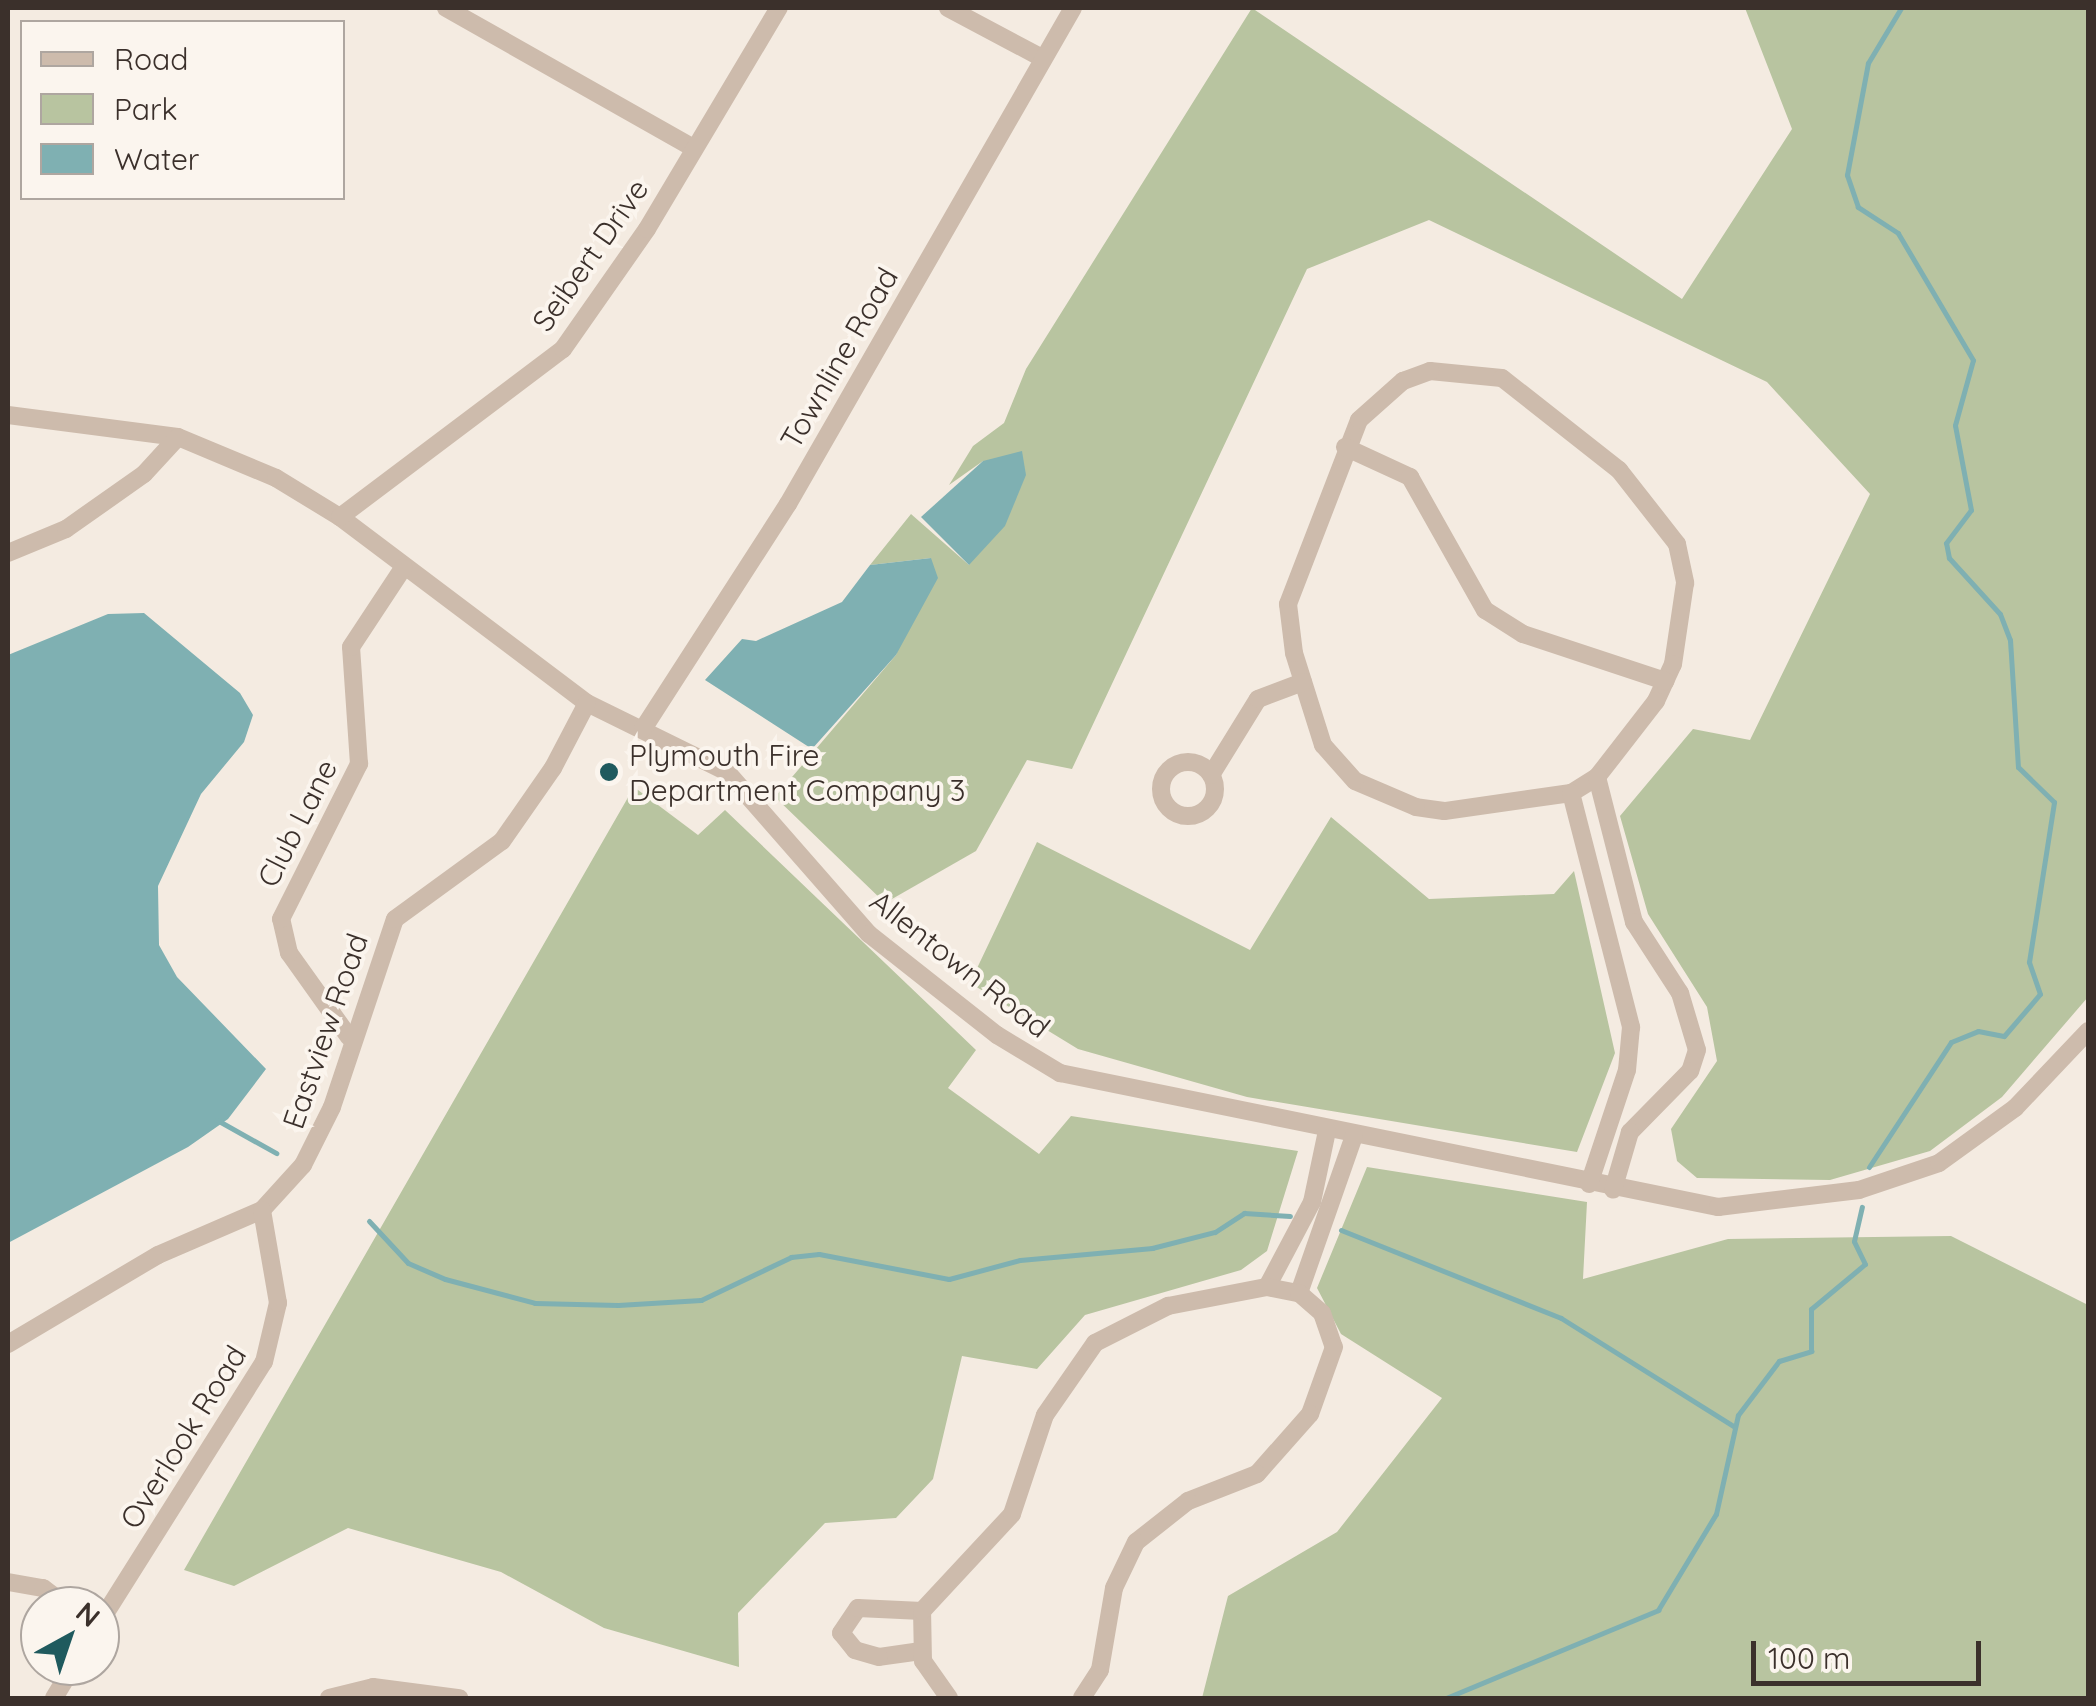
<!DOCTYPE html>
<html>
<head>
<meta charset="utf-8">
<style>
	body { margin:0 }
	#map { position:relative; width:2096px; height:1706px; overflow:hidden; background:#f4ebe1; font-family:Quicksand,sans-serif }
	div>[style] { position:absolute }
	.green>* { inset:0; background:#b8c4a0 }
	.water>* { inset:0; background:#7fb0b2 }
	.stream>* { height:5px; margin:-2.5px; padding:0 2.5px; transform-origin:2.5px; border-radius:2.5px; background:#7fb0b2 }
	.minor>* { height:18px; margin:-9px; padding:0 9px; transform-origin:9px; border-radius:9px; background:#cdbbac }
	.minor>.ring { margin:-9px; padding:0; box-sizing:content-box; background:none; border:18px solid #cdbbac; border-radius:50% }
	.dots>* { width:28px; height:28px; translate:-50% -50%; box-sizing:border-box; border:5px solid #fbf5ee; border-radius:50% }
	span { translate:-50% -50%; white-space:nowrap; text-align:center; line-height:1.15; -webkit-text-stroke:8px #fbf5ee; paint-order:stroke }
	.street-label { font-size:30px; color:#3b302b }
	.poi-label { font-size:30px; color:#3b302b }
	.left { translate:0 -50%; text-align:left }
	.frame { position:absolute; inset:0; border:10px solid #3b302b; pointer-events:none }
	.legend { position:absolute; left:20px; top:20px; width:325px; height:180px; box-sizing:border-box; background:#fbf5ee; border:2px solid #aea6a0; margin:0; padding:12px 18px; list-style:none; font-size:30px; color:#3b302b }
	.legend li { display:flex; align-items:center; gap:20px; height:50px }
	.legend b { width:50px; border:2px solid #aea6a0 }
	.north { position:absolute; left:20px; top:1586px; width:100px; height:100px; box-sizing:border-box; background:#fbf5ee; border:2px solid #aea6a0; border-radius:50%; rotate:40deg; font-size:28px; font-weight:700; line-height:40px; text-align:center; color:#3b302b }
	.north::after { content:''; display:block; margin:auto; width:35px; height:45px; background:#1f5a5e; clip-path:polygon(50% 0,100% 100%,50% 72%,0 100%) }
	.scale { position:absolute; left:1751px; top:1641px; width:230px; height:45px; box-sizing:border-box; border:5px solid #3b302b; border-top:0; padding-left:12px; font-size:30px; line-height:35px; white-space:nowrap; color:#3b302b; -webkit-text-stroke:8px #fbf5ee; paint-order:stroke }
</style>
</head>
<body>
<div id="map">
	<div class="green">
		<i style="clip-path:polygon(1252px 8px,1682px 299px,1792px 129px,1745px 8px,2088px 8px,2088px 997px,2002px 1097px,1930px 1151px,1830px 1180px,1697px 1178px,1677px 1161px,1671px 1129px,1717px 1061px,1707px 1007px,1648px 914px,1620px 816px,1693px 729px,1750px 740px,1870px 494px,1767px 382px,1429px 220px,1307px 269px,1072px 769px,1027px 760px,976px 851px,885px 903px,775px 797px,896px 655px,931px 558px,870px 565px,911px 514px,969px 565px,983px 461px,949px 485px,973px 446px,1004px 423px,1026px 369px)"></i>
		<i style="clip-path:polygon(634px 787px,698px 835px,725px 810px,976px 1050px,948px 1088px,1039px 1154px,1071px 1116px,1298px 1151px,1267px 1251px,1241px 1270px,1085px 1315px,1037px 1369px,962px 1356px,933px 1479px,896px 1518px,825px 1523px,738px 1613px,739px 1667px,604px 1628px,501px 1572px,348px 1528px,234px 1586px,184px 1570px)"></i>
		<i style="clip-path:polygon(1331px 817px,1429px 899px,1554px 894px,1574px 871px,1615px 1053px,1577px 1152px,1247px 1097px,1078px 1049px,970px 983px,1037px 842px,1250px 950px)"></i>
		<i style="clip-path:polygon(1367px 1167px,1587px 1202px,1583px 1279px,1728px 1239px,1951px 1236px,2088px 1305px,2088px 1698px,1202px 1698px,1228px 1596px,1337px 1532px,1442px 1398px,1341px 1334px,1317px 1288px)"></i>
	</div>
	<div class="water">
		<i style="clip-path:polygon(1022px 451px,1026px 475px,1005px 526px,969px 565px,921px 517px,983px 461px)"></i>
		<i style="clip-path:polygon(931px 558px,938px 578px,896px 655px,812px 749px,705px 680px,742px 639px,756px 641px,842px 602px,870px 565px)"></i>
		<i style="clip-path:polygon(144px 613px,240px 693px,253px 715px,244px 742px,201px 794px,158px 886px,159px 945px,177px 977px,266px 1069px,228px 1119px,188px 1147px,8px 1243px,8px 655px,108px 614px)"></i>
	</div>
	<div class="stream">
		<i style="left:217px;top:1120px;width:68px;rotate:29.2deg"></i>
		<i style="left:1869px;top:1167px;width:149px;rotate:-56.7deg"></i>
		<i style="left:1951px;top:1042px;width:29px;rotate:-22deg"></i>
		<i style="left:1978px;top:1031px;width:26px;rotate:11deg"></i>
		<i style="left:2004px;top:1036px;width:55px;rotate:-49.4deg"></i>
		<i style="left:2040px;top:994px;width:34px;rotate:-109deg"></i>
		<i style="left:2029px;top:962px;width:162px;rotate:-81.1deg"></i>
		<i style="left:2054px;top:802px;width:50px;rotate:-135.8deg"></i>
		<i style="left:2018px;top:767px;width:127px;rotate:-93.6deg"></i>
		<i style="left:2010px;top:640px;width:28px;rotate:-111deg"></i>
		<i style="left:2000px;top:614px;width:76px;rotate:-132.3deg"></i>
		<i style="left:1949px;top:558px;width:15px;rotate:-101deg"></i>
		<i style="left:1946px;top:543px;width:41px;rotate:-52.9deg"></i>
		<i style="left:1971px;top:510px;width:86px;rotate:-100.7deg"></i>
		<i style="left:1955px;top:425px;width:67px;rotate:-74.5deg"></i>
		<i style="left:1973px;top:360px;width:147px;rotate:-120.6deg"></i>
		<i style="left:1898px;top:233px;width:48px;rotate:-147deg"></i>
		<i style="left:1858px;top:207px;width:34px;rotate:-109deg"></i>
		<i style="left:1847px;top:175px;width:114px;rotate:-79.4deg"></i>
		<i style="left:1868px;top:63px;width:64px;rotate:-59deg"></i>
		<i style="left:369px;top:1221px;width:57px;rotate:47.1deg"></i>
		<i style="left:408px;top:1263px;width:40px;rotate:23.4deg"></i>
		<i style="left:445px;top:1279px;width:93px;rotate:14.9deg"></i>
		<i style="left:535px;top:1303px;width:83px;rotate:1.4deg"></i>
		<i style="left:618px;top:1305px;width:83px;rotate:-3.4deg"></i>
		<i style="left:701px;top:1300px;width:100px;rotate:-25.5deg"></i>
		<i style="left:791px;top:1257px;width:28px;rotate:-6deg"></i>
		<i style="left:819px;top:1254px;width:132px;rotate:10.9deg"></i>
		<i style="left:949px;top:1279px;width:73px;rotate:-15deg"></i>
		<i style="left:1020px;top:1260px;width:133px;rotate:-5.2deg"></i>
		<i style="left:1152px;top:1248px;width:65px;rotate:-14.3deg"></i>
		<i style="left:1215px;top:1232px;width:35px;rotate:-33deg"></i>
		<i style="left:1244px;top:1213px;width:46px;rotate:3.7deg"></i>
		<i style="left:1341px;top:1230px;width:237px;rotate:21.8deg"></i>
		<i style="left:1561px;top:1318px;width:205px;rotate:32.1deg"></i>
		<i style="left:1446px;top:1698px;width:230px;rotate:-22.5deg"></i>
		<i style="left:1658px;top:1610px;width:112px;rotate:-58.9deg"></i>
		<i style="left:1716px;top:1514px;width:101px;rotate:-77.5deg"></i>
		<i style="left:1738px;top:1415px;width:68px;rotate:-52.8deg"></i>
		<i style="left:1779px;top:1361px;width:34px;rotate:-17deg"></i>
		<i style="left:1811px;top:1351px;width:42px;rotate:-90deg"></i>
		<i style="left:1811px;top:1309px;width:70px;rotate:-39.8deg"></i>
		<i style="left:1865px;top:1264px;width:25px;rotate:-116deg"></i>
		<i style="left:1854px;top:1241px;width:35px;rotate:-77deg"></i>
	</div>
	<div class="minor">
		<i style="left:446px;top:8px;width:284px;rotate:29.5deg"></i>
		<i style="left:948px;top:8px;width:106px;rotate:28deg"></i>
		<i style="left:1430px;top:371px;width:72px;rotate:5.6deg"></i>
		<i style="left:1502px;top:378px;width:149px;rotate:38.2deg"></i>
		<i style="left:1619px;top:470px;width:94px;rotate:51.9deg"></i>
		<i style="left:1677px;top:544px;width:40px;rotate:78deg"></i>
		<i style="left:1685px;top:583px;width:82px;rotate:98.4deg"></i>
		<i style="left:1673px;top:664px;width:41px;rotate:114.7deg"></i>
		<i style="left:1656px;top:701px;width:96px;rotate:127.8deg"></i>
		<i style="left:1597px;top:777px;width:31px;rotate:148deg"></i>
		<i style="left:1571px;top:793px;width:128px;rotate:171.9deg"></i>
		<i style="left:1444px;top:811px;width:28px;rotate:-172deg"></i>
		<i style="left:1416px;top:807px;width:66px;rotate:-156.9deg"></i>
		<i style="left:1355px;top:781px;width:48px;rotate:-131.6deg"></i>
		<i style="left:1323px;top:745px;width:96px;rotate:-107.5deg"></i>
		<i style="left:1294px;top:653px;width:49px;rotate:-97deg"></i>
		<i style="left:1288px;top:604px;width:197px;rotate:-68.9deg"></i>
		<i style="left:1359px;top:420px;width:59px;rotate:-41.6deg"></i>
		<i style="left:1403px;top:381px;width:29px;rotate:-20deg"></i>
		<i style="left:8px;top:415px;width:171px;rotate:7.4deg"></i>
		<i style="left:178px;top:437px;width:106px;rotate:22.7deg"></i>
		<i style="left:276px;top:478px;width:75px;rotate:31.4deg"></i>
		<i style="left:340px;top:517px;width:309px;rotate:37deg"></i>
		<i style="left:587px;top:703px;width:156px;rotate:26.2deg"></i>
		<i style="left:727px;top:772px;width:215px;rotate:48.8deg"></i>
		<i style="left:869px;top:934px;width:163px;rotate:38.3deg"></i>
		<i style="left:997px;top:1035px;width:74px;rotate:31.1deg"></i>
		<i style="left:1060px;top:1073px;width:672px;rotate:11.51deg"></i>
		<i style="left:1718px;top:1207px;width:142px;rotate:-6.9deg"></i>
		<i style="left:1859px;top:1190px;width:84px;rotate:-18.6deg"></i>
		<i style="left:1939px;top:1163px;width:94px;rotate:-35.9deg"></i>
		<i style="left:2015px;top:1108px;width:106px;rotate:-46.5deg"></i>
		<i style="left:1345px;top:447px;width:72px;rotate:24.8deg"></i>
		<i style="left:1410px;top:477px;width:153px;rotate:60.6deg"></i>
		<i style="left:1485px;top:610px;width:45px;rotate:32.3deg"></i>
		<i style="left:1523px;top:634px;width:150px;rotate:18.3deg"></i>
		<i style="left:340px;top:517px;width:279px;rotate:-37deg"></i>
		<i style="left:563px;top:349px;width:146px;rotate:-55deg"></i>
		<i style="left:647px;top:229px;width:257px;rotate:-59.2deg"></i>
		<i style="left:8px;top:553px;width:63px;rotate:-22.5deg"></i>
		<i style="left:66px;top:529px;width:95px;rotate:-35.2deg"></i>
		<i style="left:144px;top:474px;width:50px;rotate:-47.4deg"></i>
		<i style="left:643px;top:729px;width:268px;rotate:-57.2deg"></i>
		<i style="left:788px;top:504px;width:572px;rotate:-60.12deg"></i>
		<i class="ring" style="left:1161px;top:762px;width:36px;height:36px"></i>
		<i style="left:1211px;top:775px;width:89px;rotate:-58.3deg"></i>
		<i style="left:1258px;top:699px;width:48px;rotate:-20.7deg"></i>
		<i style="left:1597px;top:777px;width:150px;rotate:75.7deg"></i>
		<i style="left:1634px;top:922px;width:85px;rotate:57.1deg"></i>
		<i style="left:1680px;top:993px;width:59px;rotate:73.4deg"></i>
		<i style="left:1697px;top:1050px;width:22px;rotate:108deg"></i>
		<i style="left:1690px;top:1071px;width:86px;rotate:134.5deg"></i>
		<i style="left:1630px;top:1132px;width:60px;rotate:106.3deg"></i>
		<i style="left:1571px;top:793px;width:242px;rotate:75.6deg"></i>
		<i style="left:1631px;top:1027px;width:43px;rotate:95.3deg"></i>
		<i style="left:1627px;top:1070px;width:120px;rotate:108.4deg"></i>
		<i style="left:349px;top:1037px;width:103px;rotate:-125.5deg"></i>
		<i style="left:289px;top:953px;width:35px;rotate:-103deg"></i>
		<i style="left:281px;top:919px;width:174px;rotate:-63.3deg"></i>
		<i style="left:359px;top:764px;width:117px;rotate:-93.9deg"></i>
		<i style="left:351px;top:647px;width:95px;rotate:-56.6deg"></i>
		<i style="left:1267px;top:1287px;width:96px;rotate:-62.1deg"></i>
		<i style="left:1312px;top:1202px;width:73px;rotate:-78.1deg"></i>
		<i style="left:1299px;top:1293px;width:166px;rotate:-70.7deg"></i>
		<i style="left:8px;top:1344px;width:174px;rotate:-30.7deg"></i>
		<i style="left:158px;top:1255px;width:113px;rotate:-23.4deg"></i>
		<i style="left:262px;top:1210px;width:61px;rotate:-47.7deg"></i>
		<i style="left:303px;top:1165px;width:65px;rotate:-63.4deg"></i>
		<i style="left:332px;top:1107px;width:198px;rotate:-71.5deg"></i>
		<i style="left:395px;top:919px;width:132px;rotate:-36.1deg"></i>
		<i style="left:502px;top:841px;width:89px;rotate:-55.1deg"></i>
		<i style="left:553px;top:768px;width:73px;rotate:-62.4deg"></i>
		<i style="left:8px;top:1582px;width:36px;rotate:10deg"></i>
		<i style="left:43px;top:1588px;width:30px;rotate:37deg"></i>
		<i style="left:100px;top:1622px;width:307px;rotate:-57.8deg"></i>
		<i style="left:264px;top:1362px;width:61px;rotate:-76.7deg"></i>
		<i style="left:278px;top:1303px;width:94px;rotate:-99.8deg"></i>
		<i style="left:921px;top:1651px;width:42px;rotate:171.9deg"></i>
		<i style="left:879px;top:1657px;width:25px;rotate:-164deg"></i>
		<i style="left:855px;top:1650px;width:22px;rotate:-129deg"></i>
		<i style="left:841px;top:1633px;width:30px;rotate:-56deg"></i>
		<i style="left:858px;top:1608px;width:64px;rotate:2.7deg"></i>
		<i style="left:54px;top:1698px;width:37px;rotate:-59deg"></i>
		<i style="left:329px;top:1698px;width:45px;rotate:-14deg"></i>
		<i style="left:373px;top:1687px;width:87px;rotate:7.3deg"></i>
		<i style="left:949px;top:1698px;width:45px;rotate:-125.1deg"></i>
		<i style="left:923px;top:1661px;width:50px;rotate:-91.1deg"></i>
		<i style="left:922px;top:1611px;width:132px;rotate:-47.1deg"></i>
		<i style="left:1012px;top:1514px;width:104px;rotate:-71.6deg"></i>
		<i style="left:1045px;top:1415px;width:88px;rotate:-55.2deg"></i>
		<i style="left:1095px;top:1343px;width:82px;rotate:-26.9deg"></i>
		<i style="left:1168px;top:1306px;width:101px;rotate:-10.9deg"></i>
		<i style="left:1267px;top:1287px;width:33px;rotate:11deg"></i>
		<i style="left:1299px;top:1293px;width:30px;rotate:41deg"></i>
		<i style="left:1322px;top:1313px;width:36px;rotate:71deg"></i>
		<i style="left:1334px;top:1347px;width:71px;rotate:109.7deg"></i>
		<i style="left:1310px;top:1414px;width:80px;rotate:131.5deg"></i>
		<i style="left:1257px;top:1474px;width:74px;rotate:158.6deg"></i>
		<i style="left:1188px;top:1501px;width:66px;rotate:141.7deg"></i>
		<i style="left:1136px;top:1542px;width:51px;rotate:115.6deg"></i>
		<i style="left:1114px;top:1588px;width:83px;rotate:99.7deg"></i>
		<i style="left:1100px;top:1670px;width:33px;rotate:123deg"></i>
	</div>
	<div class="dots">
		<i style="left:609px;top:772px;background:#1f5a5e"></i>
	</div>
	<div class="street-label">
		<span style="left:590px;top:255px;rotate:-55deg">Seibert Drive</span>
		<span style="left:839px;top:358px;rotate:-60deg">Townline Road</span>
		<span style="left:297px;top:823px;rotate:-63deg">Club Lane</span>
		<span style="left:960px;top:964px;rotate:38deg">Allentown Road</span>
		<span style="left:325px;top:1031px;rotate:-71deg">Eastview Road</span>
		<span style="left:183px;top:1437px;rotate:-58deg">Overlook Road</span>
	</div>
	<div class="poi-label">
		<span class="left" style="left:629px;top:772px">Plymouth Fire<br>Department Company 3</span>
	</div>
	<div class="frame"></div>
	<ul class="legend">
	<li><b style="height:12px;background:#cdbbac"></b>Road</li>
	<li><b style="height:28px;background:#b8c4a0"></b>Park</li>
	<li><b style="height:28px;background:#7fb0b2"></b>Water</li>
	</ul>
	<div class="north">N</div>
	<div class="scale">100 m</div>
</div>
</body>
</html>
